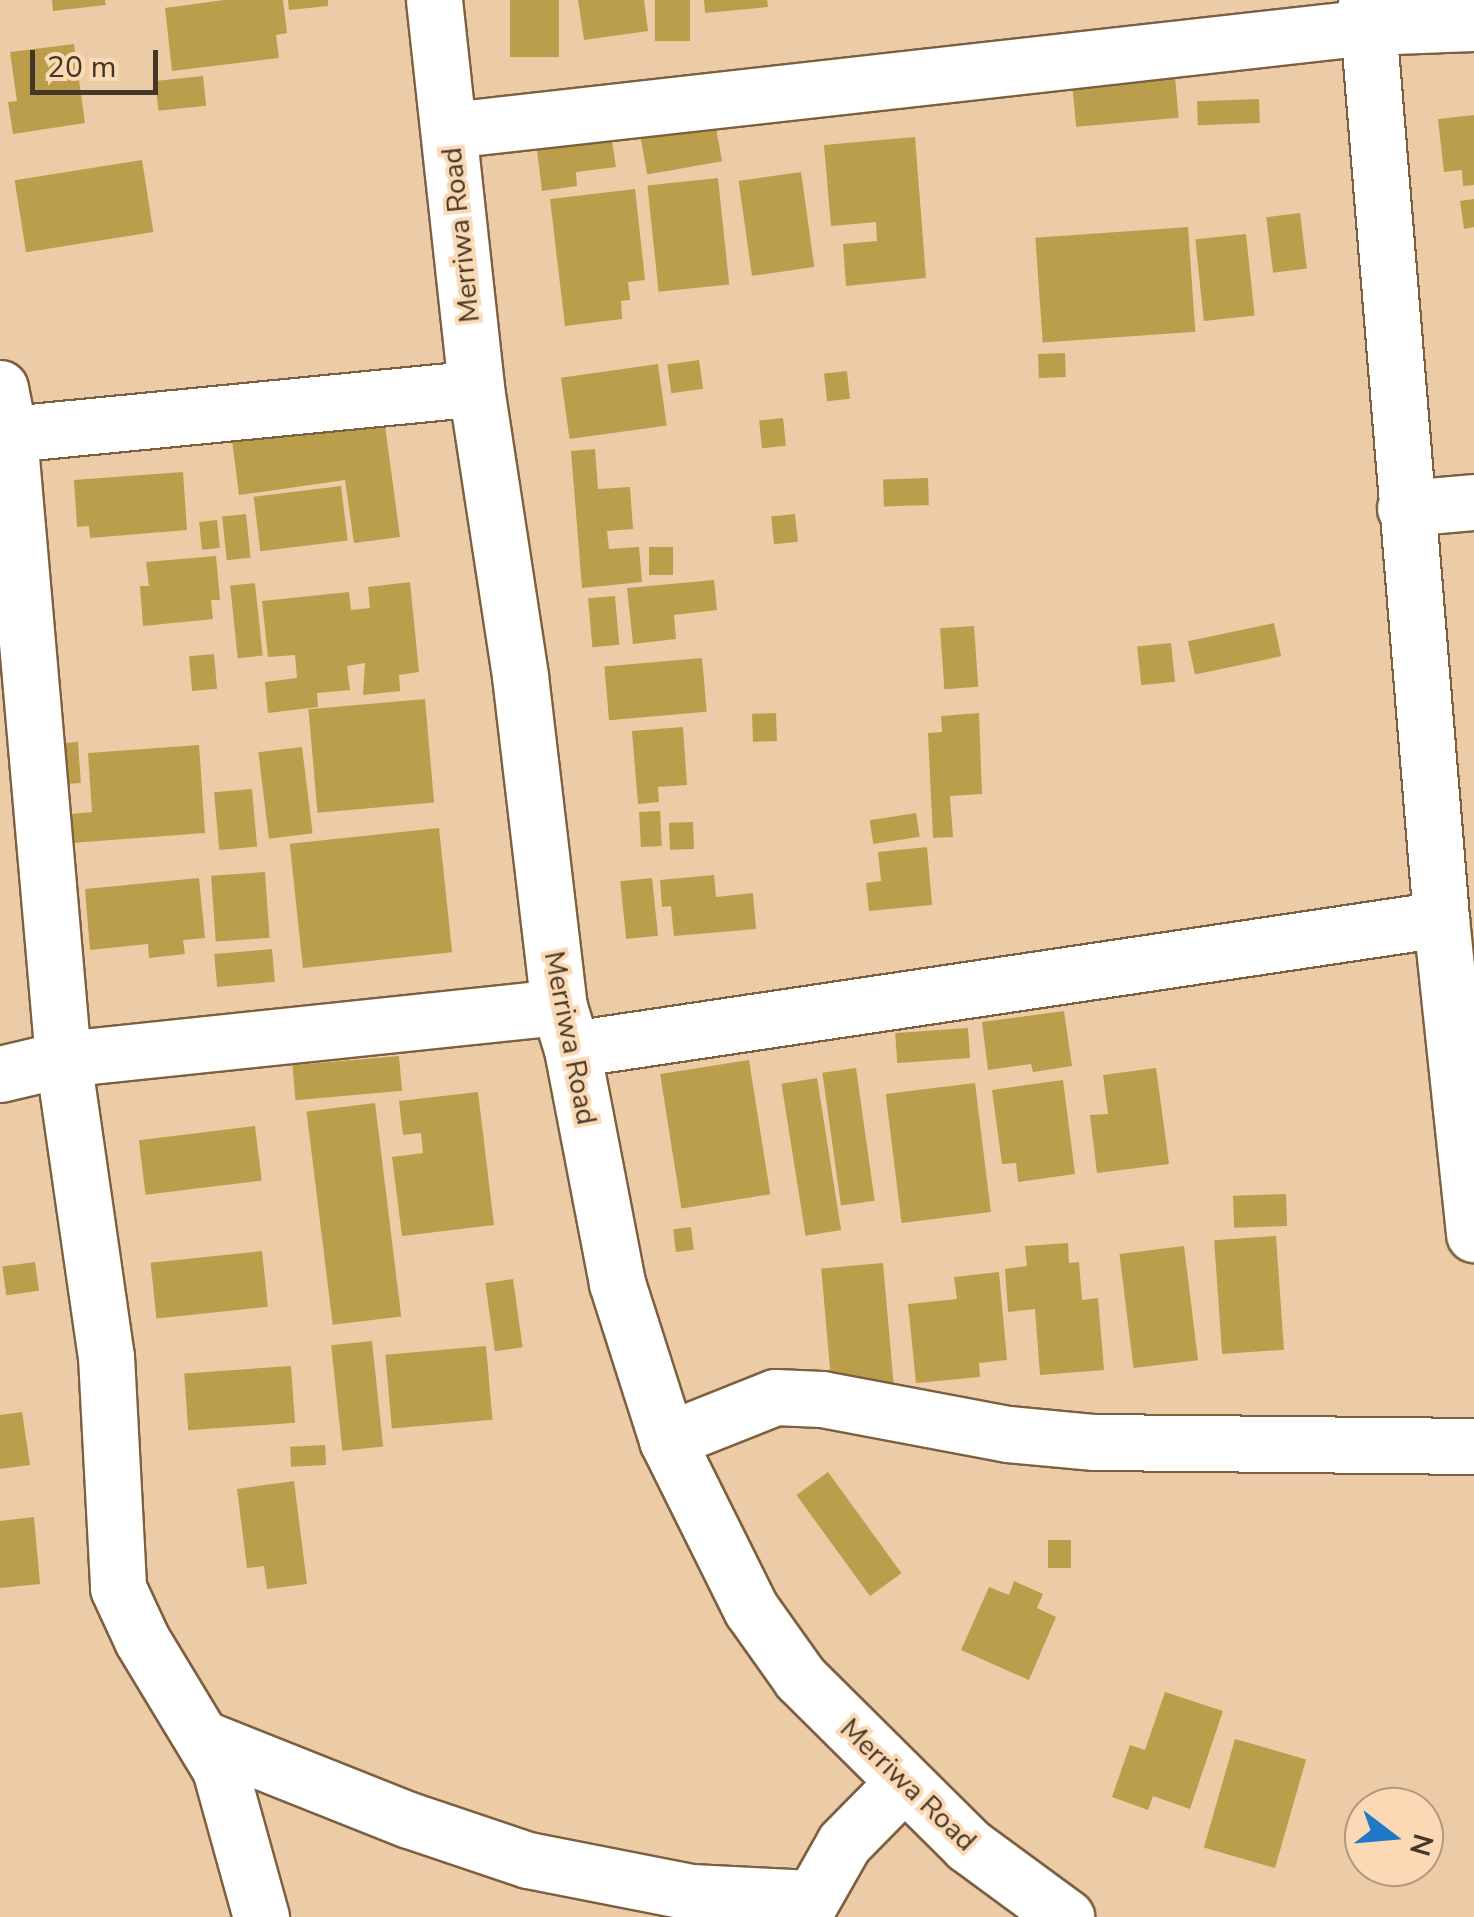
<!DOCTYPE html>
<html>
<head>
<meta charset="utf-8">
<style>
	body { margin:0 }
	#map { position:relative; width:1474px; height:1917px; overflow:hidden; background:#eccca7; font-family:"Nunito Sans",sans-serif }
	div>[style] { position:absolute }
	.building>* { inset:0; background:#ba9e4b; transform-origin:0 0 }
	.roads { filter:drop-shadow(2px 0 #7d603f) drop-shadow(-2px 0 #7d603f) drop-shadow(0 2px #7d603f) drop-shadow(0 -2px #7d603f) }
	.minor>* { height:55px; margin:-27.5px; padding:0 27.5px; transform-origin:27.5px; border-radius:27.5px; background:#fff }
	span { translate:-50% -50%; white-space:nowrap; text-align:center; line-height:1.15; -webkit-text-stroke:8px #fad9b4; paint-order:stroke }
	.street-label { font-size:28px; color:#443728 }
	.north { position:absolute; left:1344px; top:1787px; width:100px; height:100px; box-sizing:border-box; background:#fad9b4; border:2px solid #b1987c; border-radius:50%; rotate:106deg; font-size:28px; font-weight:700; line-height:40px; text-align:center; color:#443728 }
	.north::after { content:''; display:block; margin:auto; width:35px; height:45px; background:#2178c6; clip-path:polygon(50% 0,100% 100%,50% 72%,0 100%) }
	.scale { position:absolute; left:30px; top:50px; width:128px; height:45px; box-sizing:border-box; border:5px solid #443728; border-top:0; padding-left:12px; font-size:30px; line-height:35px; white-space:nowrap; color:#443728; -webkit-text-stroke:8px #fad9b4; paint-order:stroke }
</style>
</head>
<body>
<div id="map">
	<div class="building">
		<i style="clip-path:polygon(52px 0,105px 0,106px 5px,53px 11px)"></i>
		<i style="clip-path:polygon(224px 0,283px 0,287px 33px,276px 35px,279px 58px,172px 71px,165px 8px)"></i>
		<i style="clip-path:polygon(288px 0,328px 0,328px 6px,289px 10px)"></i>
		<i style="left:510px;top:0;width:49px;height:57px"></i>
		<i style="clip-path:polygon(578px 0,644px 0,648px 31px,584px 40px)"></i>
		<i style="left:655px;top:0;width:35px;height:41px"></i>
		<i style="clip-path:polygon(704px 0,767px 0,768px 7px,705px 13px)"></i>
		<i style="clip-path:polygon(74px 44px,85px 123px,13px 134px,8px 102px,17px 101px,10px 52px)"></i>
		<i style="left:203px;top:76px;width:30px;height:48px;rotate:84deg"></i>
		<i style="left:1175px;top:76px;width:42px;height:103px;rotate:85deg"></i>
		<i style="left:1259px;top:99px;width:24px;height:62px;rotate:88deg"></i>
		<i style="clip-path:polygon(1474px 115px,1474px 185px,1463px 186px,1462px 170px,1444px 172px,1438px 119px)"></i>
		<i style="left:714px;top:116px;width:46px;height:76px;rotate:80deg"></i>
		<i style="clip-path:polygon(592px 134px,594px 144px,612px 141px,616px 167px,576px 172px,577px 186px,542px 191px,536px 142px)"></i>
		<i style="clip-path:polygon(915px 137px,926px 278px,846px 286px,843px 244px,877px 241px,876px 222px,831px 226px,824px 145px)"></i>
		<i style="left:142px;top:160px;width:73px;height:129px;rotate:81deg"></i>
		<i style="left:801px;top:172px;width:96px;height:63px;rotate:82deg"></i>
		<i style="left:718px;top:178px;width:107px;height:71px;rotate:84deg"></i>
		<i style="clip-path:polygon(635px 189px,645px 280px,628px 282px,630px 300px,621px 301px,622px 319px,565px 326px,550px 199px)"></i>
		<i style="clip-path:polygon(1474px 199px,1474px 227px,1464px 229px,1460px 201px)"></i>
		<i style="left:1300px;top:213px;width:56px;height:34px;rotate:83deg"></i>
		<i style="left:1188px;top:227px;width:105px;height:153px;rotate:86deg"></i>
		<i style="left:1246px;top:234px;width:82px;height:51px;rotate:84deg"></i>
		<i style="left:1065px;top:353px;width:24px;height:27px;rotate:88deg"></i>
		<i style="left:699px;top:360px;width:29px;height:32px;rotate:82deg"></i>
		<i style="left:658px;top:364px;width:62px;height:98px;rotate:82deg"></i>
		<i style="left:847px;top:371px;width:28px;height:23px;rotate:84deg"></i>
		<i style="clip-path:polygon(384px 418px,400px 537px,354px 543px,345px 480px,239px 495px,232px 440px)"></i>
		<i style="left:783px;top:418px;width:28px;height:24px;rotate:84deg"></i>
		<i style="clip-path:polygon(595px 449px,598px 489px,630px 487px,633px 529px,607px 531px,609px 549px,639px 547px,642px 582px,582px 588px,571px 451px)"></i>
		<i style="clip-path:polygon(183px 472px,187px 530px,90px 538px,89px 526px,77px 527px,74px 480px)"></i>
		<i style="left:928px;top:478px;width:27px;height:45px;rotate:88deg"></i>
		<i style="left:341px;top:486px;width:55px;height:88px;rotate:83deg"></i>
		<i style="left:246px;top:514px;width:44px;height:24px;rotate:84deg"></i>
		<i style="left:795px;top:514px;width:28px;height:24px;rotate:84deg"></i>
		<i style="left:217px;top:520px;width:28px;height:18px;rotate:84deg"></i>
		<i style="left:673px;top:547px;width:28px;height:24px;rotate:90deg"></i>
		<i style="clip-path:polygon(216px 556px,220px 600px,211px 600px,213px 619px,143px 626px,140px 586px,149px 586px,146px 562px)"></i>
		<i style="clip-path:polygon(714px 580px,717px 610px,674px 615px,676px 639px,633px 644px,627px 588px)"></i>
		<i style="clip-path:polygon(410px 582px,419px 672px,399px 675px,400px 691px,363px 695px,365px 663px,347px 666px,350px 690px,317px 693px,318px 707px,268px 713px,265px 682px,297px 678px,295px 655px,268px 657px,262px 601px,349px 592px,351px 610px,370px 608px,368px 587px)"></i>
		<i style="left:255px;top:583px;width:73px;height:25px;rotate:84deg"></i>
		<i style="left:615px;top:596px;width:49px;height:27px;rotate:85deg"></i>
		<i style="left:1274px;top:623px;width:34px;height:88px;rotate:78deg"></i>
		<i style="left:974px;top:626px;width:61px;height:34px;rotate:86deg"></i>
		<i style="left:1171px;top:643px;width:39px;height:34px;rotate:84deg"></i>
		<i style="left:214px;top:654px;width:35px;height:25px;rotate:85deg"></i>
		<i style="left:702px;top:658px;width:54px;height:98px;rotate:85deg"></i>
		<i style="left:425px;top:699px;width:104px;height:117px;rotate:85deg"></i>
		<i style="left:776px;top:713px;width:28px;height:24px;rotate:88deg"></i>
		<i style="clip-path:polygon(979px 713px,982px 794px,950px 796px,953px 837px,933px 838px,928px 733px,942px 732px,941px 716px)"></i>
		<i style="clip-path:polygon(683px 727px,687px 785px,658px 787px,659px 802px,638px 804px,632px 731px)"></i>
		<i style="left:78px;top:742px;width:41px;height:30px;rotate:86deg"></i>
		<i style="clip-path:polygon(199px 745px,205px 833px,71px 843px,70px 814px,92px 812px,88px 753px)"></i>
		<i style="left:302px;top:747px;width:87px;height:44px;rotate:83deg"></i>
		<i style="left:252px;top:789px;width:58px;height:38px;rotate:85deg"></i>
		<i style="left:660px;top:811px;width:35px;height:21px;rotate:87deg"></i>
		<i style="left:916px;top:813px;width:24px;height:47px;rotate:81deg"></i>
		<i style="left:693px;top:822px;width:27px;height:24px;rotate:88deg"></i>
		<i style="left:439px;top:828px;width:125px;height:150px;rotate:84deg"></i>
		<i style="clip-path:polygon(927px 847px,932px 905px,869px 911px,866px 883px,881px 881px,878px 852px)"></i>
		<i style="left:265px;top:872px;width:66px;height:54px;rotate:86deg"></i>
		<i style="clip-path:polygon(714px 875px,716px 897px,753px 893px,756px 929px,674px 936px,671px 906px,662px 907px,660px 880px)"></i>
		<i style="clip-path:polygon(199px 878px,205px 938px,183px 940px,185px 954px,149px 958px,148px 944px,90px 950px,85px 889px)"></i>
		<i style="left:652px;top:878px;width:58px;height:32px;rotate:84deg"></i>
		<i style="left:272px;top:949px;width:33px;height:58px;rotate:85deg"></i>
		<i style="clip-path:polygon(1064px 1011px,1072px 1066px,1033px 1072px,1031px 1064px,988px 1070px,982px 1022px)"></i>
		<i style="left:968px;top:1028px;width:30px;height:73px;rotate:86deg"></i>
		<i style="left:399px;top:1056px;width:35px;height:107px;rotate:85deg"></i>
		<i style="left:749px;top:1060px;width:136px;height:90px;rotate:81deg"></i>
		<i style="left:856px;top:1068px;width:134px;height:34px;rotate:82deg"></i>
		<i style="clip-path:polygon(1156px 1068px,1169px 1164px,1097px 1173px,1090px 1115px,1108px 1114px,1103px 1075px)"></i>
		<i style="left:817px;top:1078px;width:154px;height:36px;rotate:81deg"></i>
		<i style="clip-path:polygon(1063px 1080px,1075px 1174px,1018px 1182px,1016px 1163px,1002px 1164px,992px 1090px)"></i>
		<i style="left:975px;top:1083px;width:130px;height:90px;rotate:83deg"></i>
		<i style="clip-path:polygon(478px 1092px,494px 1225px,402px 1236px,392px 1157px,423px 1153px,421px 1133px,403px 1135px,399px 1101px)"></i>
		<i style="left:375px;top:1103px;width:215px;height:69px;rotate:83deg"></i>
		<i style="left:255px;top:1126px;width:55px;height:117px;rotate:83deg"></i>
		<i style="left:1286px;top:1194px;width:32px;height:53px;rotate:88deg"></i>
		<i style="left:691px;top:1227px;width:23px;height:18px;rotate:83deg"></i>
		<i style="left:1276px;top:1236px;width:114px;height:62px;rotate:86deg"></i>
		<i style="clip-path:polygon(1068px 1243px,1069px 1263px,1079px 1262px,1082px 1300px,1098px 1298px,1104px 1370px,1040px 1375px,1035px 1309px,1008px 1312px,1005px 1269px,1027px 1266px,1025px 1246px)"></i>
		<i style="left:1184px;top:1246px;width:115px;height:65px;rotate:83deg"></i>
		<i style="left:262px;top:1251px;width:56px;height:112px;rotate:84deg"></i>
		<i style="left:35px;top:1262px;width:29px;height:33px;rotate:82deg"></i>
		<i style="left:883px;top:1263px;width:127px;height:62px;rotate:85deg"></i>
		<i style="clip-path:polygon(999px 1272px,1007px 1360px,979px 1363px,980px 1377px,916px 1383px,908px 1304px,957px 1299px,954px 1277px)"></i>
		<i style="left:513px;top:1279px;width:69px;height:28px;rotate:82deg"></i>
		<i style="left:372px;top:1341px;width:106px;height:41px;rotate:84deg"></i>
		<i style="left:486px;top:1346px;width:74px;height:101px;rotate:85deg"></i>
		<i style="left:291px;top:1366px;width:57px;height:107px;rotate:86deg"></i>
		<i style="clip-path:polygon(22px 1412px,30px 1465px,0 1469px,0 1415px)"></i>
		<i style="left:325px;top:1445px;width:20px;height:35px;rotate:87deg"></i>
		<i style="left:828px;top:1472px;width:125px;height:39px;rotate:54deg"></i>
		<i style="clip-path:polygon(294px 1481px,307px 1584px,267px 1589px,264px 1566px,247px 1568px,237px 1489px)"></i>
		<i style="clip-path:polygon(34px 1517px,40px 1584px,0 1588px,0 1521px)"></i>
		<i style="left:1048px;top:1540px;width:23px;height:28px"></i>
		<i style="clip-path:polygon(1014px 1581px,1043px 1594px,1037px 1608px,1056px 1617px,1029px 1680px,961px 1650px,989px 1587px,1009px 1595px)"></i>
		<i style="clip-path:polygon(1165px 1692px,1223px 1711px,1190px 1809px,1153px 1796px,1148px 1810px,1112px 1797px,1130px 1745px,1145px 1750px)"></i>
		<i style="left:1235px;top:1739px;width:74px;height:113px;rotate:16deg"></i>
	</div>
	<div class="roads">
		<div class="minor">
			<i style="left:434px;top:0;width:390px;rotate:83.8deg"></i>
			<i style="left:476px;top:388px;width:291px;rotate:81.3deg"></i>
			<i style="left:520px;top:676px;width:333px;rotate:83.3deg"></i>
			<i style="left:559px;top:1007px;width:44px;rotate:72.8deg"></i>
			<i style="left:572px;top:1049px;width:238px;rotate:79.1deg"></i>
			<i style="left:617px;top:1283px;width:165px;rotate:72.3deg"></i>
			<i style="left:667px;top:1440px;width:189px;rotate:63.6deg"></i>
			<i style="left:751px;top:1609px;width:85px;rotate:54.6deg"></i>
			<i style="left:800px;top:1678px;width:237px;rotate:44.8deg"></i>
			<i style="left:968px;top:1845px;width:122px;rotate:36.3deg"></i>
			<i style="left:1366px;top:0;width:922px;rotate:85.33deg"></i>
			<i style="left:1441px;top:919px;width:317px;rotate:84deg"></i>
			<i style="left:450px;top:130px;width:924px;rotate:-6.4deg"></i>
			<i style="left:1368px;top:27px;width:106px;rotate:-2.2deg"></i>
			<i style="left:0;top:388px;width:47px;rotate:78.9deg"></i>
			<i style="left:9px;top:434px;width:627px;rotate:85.06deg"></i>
			<i style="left:63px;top:1059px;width:300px;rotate:81.8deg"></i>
			<i style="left:106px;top:1356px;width:232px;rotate:87deg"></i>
			<i style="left:118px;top:1588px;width:57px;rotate:65.2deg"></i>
			<i style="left:142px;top:1640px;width:151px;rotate:58.8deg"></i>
			<i style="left:220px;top:1769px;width:154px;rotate:74.5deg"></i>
			<i style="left:0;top:435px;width:478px;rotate:-5.6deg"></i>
			<i style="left:1405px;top:508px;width:69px;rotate:-5deg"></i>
			<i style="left:572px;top:1049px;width:879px;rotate:-8.51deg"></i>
			<i style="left:0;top:1074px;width:65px;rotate:-13.4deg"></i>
			<i style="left:63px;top:1059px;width:499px;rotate:-6deg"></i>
			<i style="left:667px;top:1440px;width:116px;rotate:-21.7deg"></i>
			<i style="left:775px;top:1397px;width:47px;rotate:2.4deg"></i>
			<i style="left:822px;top:1399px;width:189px;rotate:10.7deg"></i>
			<i style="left:1008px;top:1434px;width:87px;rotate:5.3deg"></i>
			<i style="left:1095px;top:1442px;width:379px;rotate:0.6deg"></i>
			<i style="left:205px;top:1739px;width:219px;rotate:21.7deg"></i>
			<i style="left:409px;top:1820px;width:126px;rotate:18.6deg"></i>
			<i style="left:528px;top:1860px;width:166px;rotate:11.1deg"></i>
			<i style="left:691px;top:1892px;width:120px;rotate:2.9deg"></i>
			<i style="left:802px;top:1917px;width:85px;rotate:-60.4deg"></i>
			<i style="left:844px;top:1843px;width:84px;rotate:-45.5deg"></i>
		</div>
	</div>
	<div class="street-label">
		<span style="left:461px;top:235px;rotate:-96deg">Merriwa Road</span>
		<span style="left:570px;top:1038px;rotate:79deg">Merriwa Road</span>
		<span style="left:908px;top:1785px;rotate:44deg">Merriwa Road</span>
	</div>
	<div class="north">N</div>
	<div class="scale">20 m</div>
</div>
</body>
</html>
